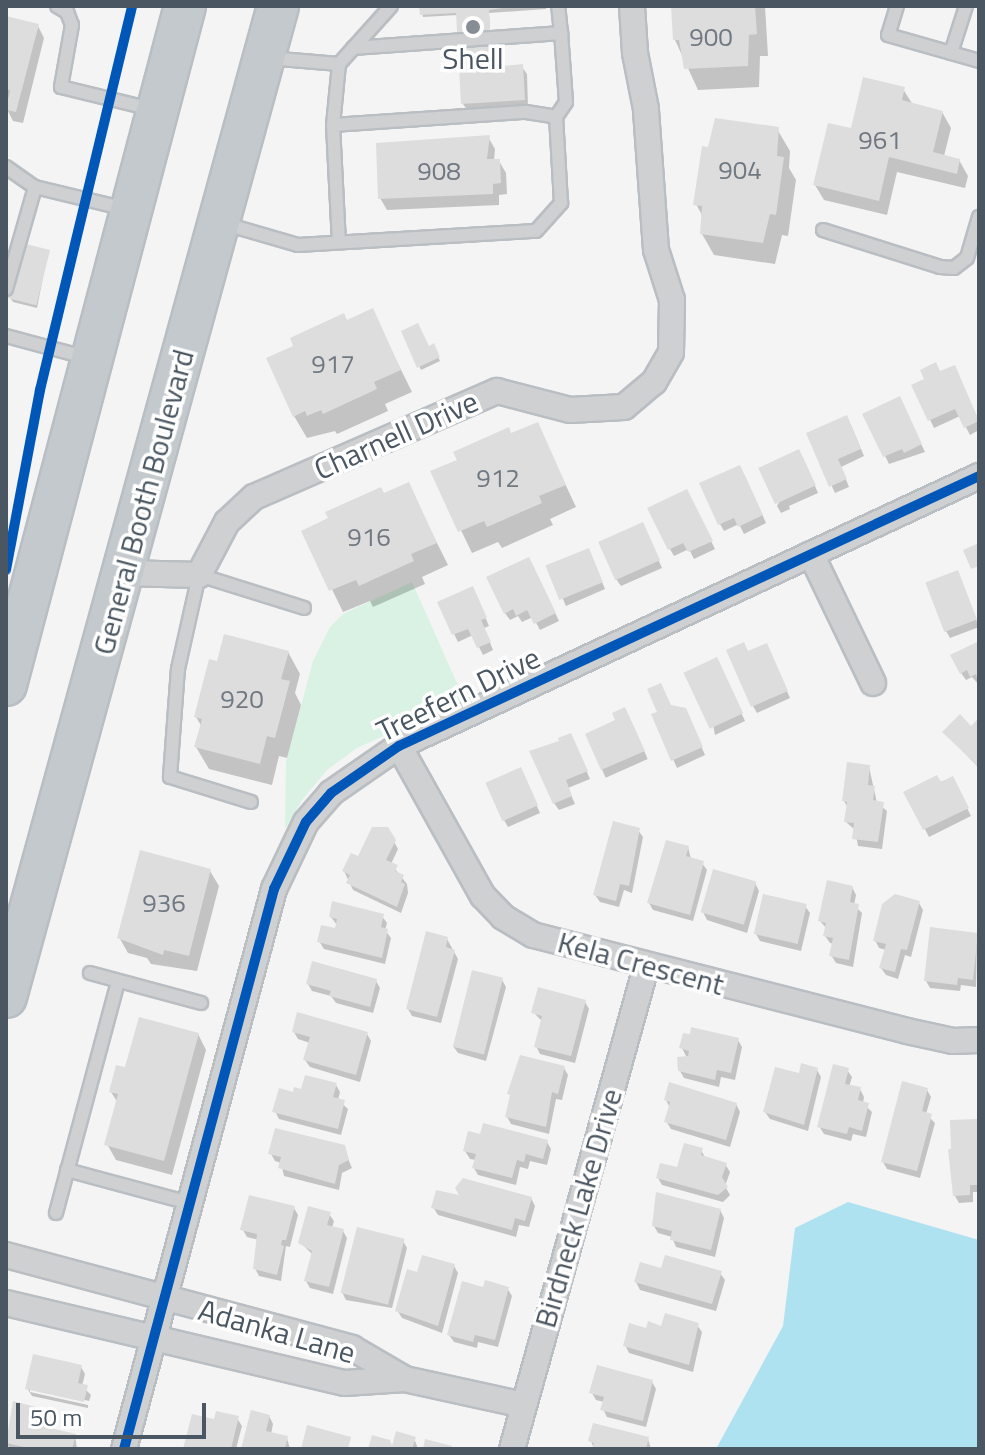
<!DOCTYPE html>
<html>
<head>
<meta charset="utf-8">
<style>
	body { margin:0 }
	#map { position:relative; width:985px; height:1455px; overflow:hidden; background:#f4f4f4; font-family:"Titillium Web",sans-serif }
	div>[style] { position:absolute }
	.green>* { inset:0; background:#d9f2e3 }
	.water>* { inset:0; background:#aee2f0 }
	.shadow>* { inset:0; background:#0003; transform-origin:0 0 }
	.building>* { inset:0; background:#ddddde; transform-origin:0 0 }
	.roads { filter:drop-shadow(2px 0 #b9bec3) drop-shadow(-2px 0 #b9bec3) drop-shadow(0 2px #b9bec3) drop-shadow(0 -2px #b9bec3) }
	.service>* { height:12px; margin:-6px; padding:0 6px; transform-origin:6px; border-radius:6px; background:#ced0d2 }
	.minor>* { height:24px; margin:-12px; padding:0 12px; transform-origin:12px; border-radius:12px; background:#ced0d2 }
	.trunk>* { height:40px; margin:-20px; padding:0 20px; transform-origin:20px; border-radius:20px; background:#c4c9cd }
	.cycleway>* { height:10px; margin:-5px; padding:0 5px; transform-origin:5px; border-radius:5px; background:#0057b8 }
	.dots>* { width:22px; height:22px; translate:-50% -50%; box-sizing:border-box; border:4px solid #fff; border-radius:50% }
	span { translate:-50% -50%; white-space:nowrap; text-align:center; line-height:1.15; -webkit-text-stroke:7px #fff; paint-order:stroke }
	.number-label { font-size:26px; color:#707881 }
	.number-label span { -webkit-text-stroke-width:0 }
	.poi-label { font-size:30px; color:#4a5661 }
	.street-label { font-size:30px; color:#4a5661 }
	.frame { position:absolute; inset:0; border:8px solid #4a5661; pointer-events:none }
	.scale { position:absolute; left:16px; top:1403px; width:190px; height:36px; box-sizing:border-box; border:4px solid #4a5661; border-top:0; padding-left:10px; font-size:24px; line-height:28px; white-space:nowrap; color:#4a5661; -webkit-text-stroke:6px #fff; paint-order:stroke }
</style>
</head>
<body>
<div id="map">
	<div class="green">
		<i style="clip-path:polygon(412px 582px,464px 699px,357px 748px,327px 770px,302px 800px,285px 829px,286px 762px,313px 661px,330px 627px,343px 614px)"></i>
	</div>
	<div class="water">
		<i style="clip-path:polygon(848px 1202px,979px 1240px,979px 1449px,716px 1449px,783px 1326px,795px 1228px)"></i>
	</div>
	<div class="shadow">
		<i style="clip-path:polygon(421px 6px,546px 6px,546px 9px,489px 13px,492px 68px,522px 67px,527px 74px,528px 107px,468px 111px,463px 104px,458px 15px,423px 17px)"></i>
		<i style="clip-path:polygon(673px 6px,765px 6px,768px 56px,760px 56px,759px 87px,698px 90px,675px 40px)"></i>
		<i style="clip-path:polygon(6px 18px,38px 26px,44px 38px,23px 123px,13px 121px,7px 109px,10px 99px,6px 98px)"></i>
		<i style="clip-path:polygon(903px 89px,913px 105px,942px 112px,951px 128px,944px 156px,959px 160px,968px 176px,965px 188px,897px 172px,887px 215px,824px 200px,815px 185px,852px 131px)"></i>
		<i style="clip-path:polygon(777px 129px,790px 151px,789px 168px,796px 180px,788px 236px,782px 235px,775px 264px,714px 255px,702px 234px,703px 217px,696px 204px)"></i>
		<i style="clip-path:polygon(488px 137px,495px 149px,494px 161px,499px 161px,506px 173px,507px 194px,499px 195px,499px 205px,387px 210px,380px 198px)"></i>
		<i style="clip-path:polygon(48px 252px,37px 308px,13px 302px,11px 299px)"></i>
		<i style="clip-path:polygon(372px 311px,412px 392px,385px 404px,388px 411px,337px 434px,335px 431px,307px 438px,294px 416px,347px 322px)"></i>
		<i style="clip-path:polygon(404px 332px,428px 348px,433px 346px,440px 361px,421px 370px)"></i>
		<i style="clip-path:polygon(940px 374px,958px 375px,979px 421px,979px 430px,970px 435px,960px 416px,934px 428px,914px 386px)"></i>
		<i style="clip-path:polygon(903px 406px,925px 452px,889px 464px,865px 415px)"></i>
		<i style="clip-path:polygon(537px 424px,576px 507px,550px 519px,553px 525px,502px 548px,498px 542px,472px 553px,433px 472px)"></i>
		<i style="clip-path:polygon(851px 425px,864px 456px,841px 467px,849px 487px,835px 493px,808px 434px)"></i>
		<i style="clip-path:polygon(803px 458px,818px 493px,789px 506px,790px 509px,781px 513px,777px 506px)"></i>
		<i style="clip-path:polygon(744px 474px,766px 523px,744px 534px,739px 524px,724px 531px,720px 524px)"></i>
		<i style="clip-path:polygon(408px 485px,448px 565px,422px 577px,425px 584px,373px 607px,370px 601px,343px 612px,304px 532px)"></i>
		<i style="clip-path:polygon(690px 499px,715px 549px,694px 559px,689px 549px,674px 556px,670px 549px)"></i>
		<i style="clip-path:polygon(646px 532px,662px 568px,621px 586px,616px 579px)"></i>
		<i style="clip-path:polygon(592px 558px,605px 589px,566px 606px,549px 567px)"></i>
		<i style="clip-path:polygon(533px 566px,559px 621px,540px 630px,533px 617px,522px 622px,518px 616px,510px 620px,505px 613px)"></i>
		<i style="clip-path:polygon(961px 580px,979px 627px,950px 638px,946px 631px)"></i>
		<i style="clip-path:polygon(476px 596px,489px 626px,484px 628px,493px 650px,483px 655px,473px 635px,458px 642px,439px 603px)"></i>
		<i style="clip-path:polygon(979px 643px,979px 685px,972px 677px,966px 680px,961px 673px)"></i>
		<i style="clip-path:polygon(288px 652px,300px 674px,295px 693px,301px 705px,287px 758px,279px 756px,272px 785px,209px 769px,196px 747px,202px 727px,196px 717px,219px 663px)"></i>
		<i style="clip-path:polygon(749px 653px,770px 653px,790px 698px,757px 713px,753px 706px)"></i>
		<i style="clip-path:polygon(716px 659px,745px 721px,715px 735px,702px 666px)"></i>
		<i style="clip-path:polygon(671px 707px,689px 718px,705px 755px,677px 768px,654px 715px)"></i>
		<i style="left:629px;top:717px;width:46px;height:46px;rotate:66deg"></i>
		<i style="clip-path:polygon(979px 721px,979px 768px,944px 732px,971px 729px)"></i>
		<i style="clip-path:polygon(574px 742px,590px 779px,568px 788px,575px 804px,559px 810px,554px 803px)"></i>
		<i style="clip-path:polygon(869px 767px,877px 803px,887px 811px,882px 849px,858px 846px,855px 830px,846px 822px,848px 808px,844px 801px)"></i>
		<i style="clip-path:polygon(524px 777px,540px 813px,508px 827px,504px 820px)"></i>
		<i style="clip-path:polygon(952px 778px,971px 816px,929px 837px,906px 793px)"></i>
		<i style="clip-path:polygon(387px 829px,398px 849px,391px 864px,407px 884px,408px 893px,401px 913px,353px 890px,344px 871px)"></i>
		<i style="clip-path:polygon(638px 830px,643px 837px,632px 893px,624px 890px,619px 907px,600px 902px,595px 895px)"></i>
		<i style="clip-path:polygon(688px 847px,691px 859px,702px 863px,707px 870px,693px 921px,653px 910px,649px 903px)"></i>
		<i style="clip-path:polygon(210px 871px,219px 886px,197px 971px,151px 964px,147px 958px,128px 953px,119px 937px)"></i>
		<i style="clip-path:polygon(755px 883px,759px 891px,747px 933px,707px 920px,703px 912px)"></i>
		<i style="clip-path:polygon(852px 887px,856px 895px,854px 905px,862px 913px,853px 967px,836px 963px,831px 955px,834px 944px,830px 943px,825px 936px,827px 929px,820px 921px)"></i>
		<i style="clip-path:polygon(919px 903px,923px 910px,911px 957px,905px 955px,898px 979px,886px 975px,881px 968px,886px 950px,879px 948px,875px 940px)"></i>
		<i style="clip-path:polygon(805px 906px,810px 913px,801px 951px,760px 941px,756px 934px)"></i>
		<i style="clip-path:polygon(382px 916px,387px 923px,385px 930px,391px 938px,385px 964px,324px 949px,319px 941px,336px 930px,337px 925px,331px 917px)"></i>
		<i style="clip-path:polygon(977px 935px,976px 987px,961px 985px,960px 991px,930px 988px,926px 981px)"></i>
		<i style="clip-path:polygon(447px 939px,458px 959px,441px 1023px,412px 1016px,408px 1009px)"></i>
		<i style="clip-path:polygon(502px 980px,506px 987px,486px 1061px,458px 1053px,453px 1046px)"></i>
		<i style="clip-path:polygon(376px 981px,380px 988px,373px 1013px,336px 1003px,331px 996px,312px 991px,308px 984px)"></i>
		<i style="clip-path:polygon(585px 1002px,589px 1009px,575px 1063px,540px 1054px,536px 1046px,542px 1021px,533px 1012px)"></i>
		<i style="clip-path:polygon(294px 1032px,367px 1034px,371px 1041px,360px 1082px,310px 1067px,305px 1060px,310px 1043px,298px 1039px)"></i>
		<i style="clip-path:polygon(198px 1034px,206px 1050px,172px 1175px,116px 1160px,107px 1144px,118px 1103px,111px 1092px)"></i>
		<i style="clip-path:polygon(738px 1040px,742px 1047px,735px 1080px,721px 1077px,719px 1087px,684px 1078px,680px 1071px,687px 1058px,682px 1048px)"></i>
		<i style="clip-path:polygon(564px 1068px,568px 1075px,562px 1100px,556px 1099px,549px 1134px,511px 1124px,507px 1117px)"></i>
		<i style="clip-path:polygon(817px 1070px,821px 1077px,808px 1131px,770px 1119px,765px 1112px,800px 1076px)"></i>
		<i style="clip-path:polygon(847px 1070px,852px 1077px,849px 1087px,860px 1089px,864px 1097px,863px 1103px,872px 1112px,866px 1137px,853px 1134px,851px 1141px,824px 1134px,819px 1126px)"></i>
		<i style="clip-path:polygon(336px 1085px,340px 1092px,338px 1100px,348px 1109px,341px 1135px,279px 1119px,275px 1111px,294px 1094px)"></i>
		<i style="clip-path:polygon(927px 1090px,931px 1097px,926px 1114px,935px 1123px,920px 1178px,887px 1169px,883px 1162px)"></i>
		<i style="clip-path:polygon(666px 1100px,736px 1104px,740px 1112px,730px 1147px,671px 1129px,666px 1121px,670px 1108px)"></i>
		<i style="clip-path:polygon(976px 1121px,979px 1127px,979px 1192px,973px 1192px,973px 1202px,959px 1203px,955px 1196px)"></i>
		<i style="clip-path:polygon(547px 1142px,551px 1149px,547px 1165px,530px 1161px,528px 1169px,520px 1167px,516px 1185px,478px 1175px,474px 1168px,476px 1160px,470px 1159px,465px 1151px)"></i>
		<i style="clip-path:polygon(343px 1147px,352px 1168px,342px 1173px,339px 1190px,284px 1176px,281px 1163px,275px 1161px,271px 1154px)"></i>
		<i style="clip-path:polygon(701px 1150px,706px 1159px,725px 1164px,730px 1172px,725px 1186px,730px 1195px,723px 1202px,662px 1185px,658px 1178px,678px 1169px)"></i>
		<i style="clip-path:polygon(463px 1198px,531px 1198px,535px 1206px,529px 1227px,519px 1225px,516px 1237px,438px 1215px,433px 1207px)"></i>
		<i style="clip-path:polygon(294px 1208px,298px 1215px,290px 1247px,286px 1246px,281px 1281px,259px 1276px,255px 1268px,259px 1240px,247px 1237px,243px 1230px)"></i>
		<i style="clip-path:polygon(720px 1210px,724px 1218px,715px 1257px,676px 1247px,672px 1237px,658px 1233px,654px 1226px)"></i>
		<i style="clip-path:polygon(329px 1214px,334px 1221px,332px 1228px,343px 1231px,347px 1238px,333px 1294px,310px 1288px,306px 1281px,313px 1255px,301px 1243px)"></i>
		<i style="clip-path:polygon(403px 1241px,407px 1248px,392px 1308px,346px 1300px,342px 1292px)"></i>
		<i style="clip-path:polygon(454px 1266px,458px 1273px,442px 1333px,402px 1318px,397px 1310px,418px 1274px)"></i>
		<i style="clip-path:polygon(720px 1273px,725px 1280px,716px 1311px,640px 1290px,636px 1282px)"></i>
		<i style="clip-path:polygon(507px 1288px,512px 1296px,498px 1347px,478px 1342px,477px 1348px,454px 1342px,449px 1335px,484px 1289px)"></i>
		<i style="clip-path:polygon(697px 1325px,702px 1332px,693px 1372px,629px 1353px,625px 1345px,647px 1331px)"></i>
		<i style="clip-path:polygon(81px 1367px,85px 1374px,82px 1386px,91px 1395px,89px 1401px,30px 1388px,30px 1392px,88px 1405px,88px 1408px,32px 1396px,27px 1388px)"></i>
		<i style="clip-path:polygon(652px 1382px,656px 1389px,646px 1427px,607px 1417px,603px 1409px,604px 1402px,596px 1400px,592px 1393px)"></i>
		<i style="clip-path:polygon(15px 1404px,46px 1411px,50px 1430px,75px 1435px,77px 1449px,10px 1449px,6px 1442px)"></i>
		<i style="clip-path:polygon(269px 1416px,273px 1424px,271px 1434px,287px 1438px,290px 1449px,243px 1449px)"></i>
		<i style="clip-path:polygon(237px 1418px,242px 1426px,236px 1449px,186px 1449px,215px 1422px)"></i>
		<i style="clip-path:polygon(414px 1438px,418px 1449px,393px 1449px)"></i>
		<i style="clip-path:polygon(648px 1439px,651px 1449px,594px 1449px,591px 1441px)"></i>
	</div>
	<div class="building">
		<i style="clip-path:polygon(419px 6px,516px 6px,489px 10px,492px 67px,523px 64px,525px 100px,461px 104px,456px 13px,420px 15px)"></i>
		<i style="clip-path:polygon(671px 6px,755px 6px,757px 34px,749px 35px,748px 66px,684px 69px,679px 40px,673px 40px)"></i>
		<i style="clip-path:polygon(6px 16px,39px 24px,16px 112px,6px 110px,10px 90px,6px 89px)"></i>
		<i style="clip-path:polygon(863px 77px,905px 87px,902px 100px,943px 111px,933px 152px,960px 159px,957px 174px,889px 157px,879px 201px,813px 185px,828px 123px,851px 128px)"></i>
		<i style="clip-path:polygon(715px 118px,779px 127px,777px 156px,784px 157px,776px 215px,770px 214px,763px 243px,700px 234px,702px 206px,693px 205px,702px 146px,708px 147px)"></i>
		<i style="clip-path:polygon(490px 135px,487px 159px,500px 159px,501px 183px,493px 184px,493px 194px,378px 199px,376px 143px)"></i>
		<i style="left:22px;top:243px;width:29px;height:57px;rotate:14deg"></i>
		<i style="clip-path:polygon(373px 308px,401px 370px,374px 382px,377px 389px,323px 414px,321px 410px,307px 416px,305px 411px,293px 417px,266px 358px,293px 346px,290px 338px,344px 313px,347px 320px)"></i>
		<i style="clip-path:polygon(418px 323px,429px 346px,434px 343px,440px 357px,417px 368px,401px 331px)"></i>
		<i style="clip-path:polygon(936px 362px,940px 371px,955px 365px,979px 421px,964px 428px,955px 409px,928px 421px,911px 385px,924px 379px,920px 370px)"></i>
		<i style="clip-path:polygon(900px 396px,922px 444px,904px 453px,902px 449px,883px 457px,862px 414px)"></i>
		<i style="clip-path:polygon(847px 415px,861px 449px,838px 459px,847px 479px,829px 487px,806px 433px)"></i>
		<i style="clip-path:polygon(538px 422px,566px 485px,539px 496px,542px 503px,487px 527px,484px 521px,458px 532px,430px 471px,457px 460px,453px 452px,509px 427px,511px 433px)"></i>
		<i style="left:799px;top:449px;width:40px;height:45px;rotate:65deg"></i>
		<i style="clip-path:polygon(740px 465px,763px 515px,738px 527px,734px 518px,718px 525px,699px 483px)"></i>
		<i style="clip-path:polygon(409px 482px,437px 543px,411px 554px,414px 561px,359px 586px,356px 580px,329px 591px,301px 531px,328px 518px,325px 512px,381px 487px,384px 493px)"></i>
		<i style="clip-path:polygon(687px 489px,713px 541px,688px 552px,683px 543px,668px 550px,647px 508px)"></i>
		<i style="left:643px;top:522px;width:42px;height:49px;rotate:66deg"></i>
		<i style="clip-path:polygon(979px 543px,979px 566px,971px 569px,963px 550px)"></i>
		<i style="left:589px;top:548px;width:37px;height:47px;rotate:68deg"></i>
		<i style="clip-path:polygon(529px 557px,556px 613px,534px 624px,527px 610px,516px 616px,513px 609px,504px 614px,486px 577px)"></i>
		<i style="left:958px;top:570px;width:53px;height:35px;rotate:69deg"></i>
		<i style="clip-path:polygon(473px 586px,487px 618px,481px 620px,491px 642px,477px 648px,468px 629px,452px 635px,437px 602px)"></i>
		<i style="clip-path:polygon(224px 634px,289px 651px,281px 679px,290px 681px,275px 738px,267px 736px,260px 764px,194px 747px,202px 719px,194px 717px,209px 659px,217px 661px)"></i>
		<i style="clip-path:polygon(979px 641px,979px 685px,976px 674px,970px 677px,967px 670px,960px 674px,950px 655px)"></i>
		<i style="clip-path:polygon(744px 642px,748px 651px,767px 643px,788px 691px,751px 707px,726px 650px)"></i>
		<i style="left:717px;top:657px;width:62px;height:37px;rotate:65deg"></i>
		<i style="clip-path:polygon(661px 683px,671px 705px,686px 708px,703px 747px,671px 761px,651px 714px,657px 712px,647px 689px)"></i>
		<i style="clip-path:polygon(625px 707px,645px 751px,601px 770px,585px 734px,615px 720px,612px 713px)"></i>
		<i style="clip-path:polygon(960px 714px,971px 726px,979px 718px,979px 767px,942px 732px)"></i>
		<i style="clip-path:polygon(571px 733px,588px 771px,566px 780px,572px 796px,553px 804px,529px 751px,559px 741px,558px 738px)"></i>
		<i style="clip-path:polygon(847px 762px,870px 765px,868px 785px,875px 786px,873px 800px,884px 802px,878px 842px,852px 839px,854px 823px,844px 822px,847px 802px,842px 801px)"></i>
		<i style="left:521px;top:767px;width:42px;height:39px;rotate:66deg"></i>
		<i style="clip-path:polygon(937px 775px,941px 782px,953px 776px,969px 808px,923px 830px,903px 792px)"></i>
		<i style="clip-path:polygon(613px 821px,640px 828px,629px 886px,620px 884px,616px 901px,593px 895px)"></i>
		<i style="clip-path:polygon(372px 827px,388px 827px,396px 840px,386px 860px,398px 865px,395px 871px,404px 875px,401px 882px,405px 884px,397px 907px,346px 883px,350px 875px,342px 871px,351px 853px,358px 856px)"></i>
		<i style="clip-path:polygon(666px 840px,689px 846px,686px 856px,704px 861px,690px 915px,647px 903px)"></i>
		<i style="clip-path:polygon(140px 850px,211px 869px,189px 956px,164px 950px,163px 955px,117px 938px)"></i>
		<i style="left:713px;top:869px;width:45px;height:45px;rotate:16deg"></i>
		<i style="clip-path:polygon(827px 880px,853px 886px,850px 902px,859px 904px,849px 960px,829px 956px,833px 938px,823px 936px,826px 923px,818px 921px)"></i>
		<i style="left:763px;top:894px;width:45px;height:41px;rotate:13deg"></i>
		<i style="clip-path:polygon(895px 894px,920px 901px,907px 950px,901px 949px,895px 972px,879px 968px,886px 944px,873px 941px,882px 904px)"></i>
		<i style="clip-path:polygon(332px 901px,384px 914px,381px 927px,388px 929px,382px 958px,317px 942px,321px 925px,335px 928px,337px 919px,329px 917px)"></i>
		<i style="clip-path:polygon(930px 927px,978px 933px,973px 980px,958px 978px,957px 985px,924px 981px)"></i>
		<i style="clip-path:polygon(426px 931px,448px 937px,446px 947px,455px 950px,437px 1017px,406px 1009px)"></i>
		<i style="clip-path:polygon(312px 961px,377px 979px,370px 1007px,329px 996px,331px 991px,306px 984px)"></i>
		<i style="left:472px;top:970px;width:32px;height:79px;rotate:14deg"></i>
		<i style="clip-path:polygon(538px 987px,586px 1000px,571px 1056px,534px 1047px,542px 1016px,531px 1013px)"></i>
		<i style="clip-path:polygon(297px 1012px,368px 1032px,356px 1075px,303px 1060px,310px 1037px,292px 1032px)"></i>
		<i style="clip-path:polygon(139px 1017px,199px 1033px,164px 1161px,104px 1145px,118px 1094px,109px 1092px,116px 1065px,125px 1067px)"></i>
		<i style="clip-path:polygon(691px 1027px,739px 1038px,731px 1073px,717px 1070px,715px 1080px,678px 1071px,677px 1057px,688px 1056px,689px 1051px,679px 1048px,683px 1033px,690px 1034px)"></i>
		<i style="clip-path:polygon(520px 1055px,565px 1066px,558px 1094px,552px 1092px,546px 1127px,505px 1117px,510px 1095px,507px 1094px)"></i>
		<i style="clip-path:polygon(801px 1063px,818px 1068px,804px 1125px,763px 1112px,775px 1067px,799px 1073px)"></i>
		<i style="clip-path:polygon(833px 1064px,849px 1068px,845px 1084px,861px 1087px,858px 1100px,869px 1103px,862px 1131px,849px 1127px,847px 1134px,817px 1127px)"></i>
		<i style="clip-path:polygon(305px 1075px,337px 1083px,333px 1097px,345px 1100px,338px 1129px,272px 1112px,279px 1088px,293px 1092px,294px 1087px,301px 1089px)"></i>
		<i style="clip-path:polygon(902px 1081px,928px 1088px,922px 1111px,932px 1114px,917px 1171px,881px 1162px)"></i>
		<i style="clip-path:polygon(669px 1082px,737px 1103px,726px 1140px,664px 1122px,670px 1102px,664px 1100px)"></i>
		<i style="clip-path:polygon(977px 1119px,979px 1185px,970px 1185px,970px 1195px,953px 1196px,948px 1149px,951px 1149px,950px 1120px)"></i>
		<i style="clip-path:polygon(483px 1123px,548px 1140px,543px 1159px,526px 1154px,524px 1162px,517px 1160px,512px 1178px,472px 1168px,476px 1154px,463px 1151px,468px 1131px,480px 1134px)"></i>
		<i style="clip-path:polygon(275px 1128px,345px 1145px,349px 1160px,339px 1165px,335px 1184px,278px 1168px,281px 1157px,268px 1154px)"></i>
		<i style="clip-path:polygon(684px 1143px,703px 1148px,701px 1155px,727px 1163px,722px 1177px,728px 1187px,718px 1195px,656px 1178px,660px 1163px,677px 1167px)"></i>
		<i style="clip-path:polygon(463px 1178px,532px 1197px,525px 1221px,515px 1218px,512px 1230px,431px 1208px,436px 1190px,459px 1195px,455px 1188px)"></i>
		<i style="clip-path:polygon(656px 1192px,721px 1209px,711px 1250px,670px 1240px,672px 1231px,652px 1226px)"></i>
		<i style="clip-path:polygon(249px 1195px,295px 1206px,286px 1240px,282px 1240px,281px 1245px,284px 1246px,277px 1275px,253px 1269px,257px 1234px,240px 1230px)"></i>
		<i style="clip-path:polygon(308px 1206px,331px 1212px,327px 1225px,344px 1229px,329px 1287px,304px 1281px,312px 1251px,298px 1243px)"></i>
		<i style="left:357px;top:1227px;width:49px;height:68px;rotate:14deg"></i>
		<i style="clip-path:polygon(422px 1255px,455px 1264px,438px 1326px,395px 1311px,407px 1269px,417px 1272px)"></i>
		<i style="clip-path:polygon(665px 1255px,722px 1271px,712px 1304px,634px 1282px,640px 1262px,661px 1268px)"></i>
		<i style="clip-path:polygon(485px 1280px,509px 1287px,495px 1340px,475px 1335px,473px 1342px,447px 1335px,462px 1281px,483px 1287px)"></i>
		<i style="clip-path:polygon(665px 1313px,699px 1323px,689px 1365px,623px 1346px,629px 1323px,646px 1328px,648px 1321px,661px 1326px)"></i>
		<i style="clip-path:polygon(33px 1354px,82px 1365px,78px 1383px,88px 1385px,84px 1402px,25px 1389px)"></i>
		<i style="clip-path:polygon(597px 1365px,653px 1380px,643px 1421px,600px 1410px,604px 1397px,589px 1393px)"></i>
		<i style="clip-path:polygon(13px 1401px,47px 1410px,46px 1427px,76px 1434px,72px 1449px,33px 1449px,6px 1443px)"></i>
		<i style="clip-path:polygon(251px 1410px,270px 1415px,266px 1431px,288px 1436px,285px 1449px,241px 1449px)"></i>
		<i style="clip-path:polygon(216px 1411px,239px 1416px,231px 1449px,183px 1449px,192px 1414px,214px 1419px)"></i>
		<i style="clip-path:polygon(593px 1423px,649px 1437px,646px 1449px,592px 1449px,594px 1443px,588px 1441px)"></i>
		<i style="clip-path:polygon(307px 1425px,351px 1437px,348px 1449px,301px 1449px)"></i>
		<i style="clip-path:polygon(396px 1431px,416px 1437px,412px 1449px,368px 1449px,372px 1435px,390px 1440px,392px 1446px)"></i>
		<i style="clip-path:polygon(425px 1439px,452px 1446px,451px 1449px,423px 1449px)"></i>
	</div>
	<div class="roads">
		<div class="service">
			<i style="left:57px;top:6px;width:12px;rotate:31deg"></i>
			<i style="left:67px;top:12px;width:14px;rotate:69deg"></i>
			<i style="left:72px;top:25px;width:63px;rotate:100.1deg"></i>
			<i style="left:61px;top:87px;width:93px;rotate:13.7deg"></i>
			<i style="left:897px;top:6px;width:30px;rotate:107deg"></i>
			<i style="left:888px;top:35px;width:95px;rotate:15.9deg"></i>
			<i style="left:353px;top:48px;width:209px;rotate:-4.1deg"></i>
			<i style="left:561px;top:33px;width:27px;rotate:-96deg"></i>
			<i style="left:951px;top:53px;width:49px;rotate:-72.3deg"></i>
			<i style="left:268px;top:58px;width:71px;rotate:4.8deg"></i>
			<i style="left:339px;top:64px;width:78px;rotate:-48.1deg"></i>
			<i style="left:339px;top:64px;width:61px;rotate:95.6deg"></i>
			<i style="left:333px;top:125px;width:117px;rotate:87.1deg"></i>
			<i style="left:333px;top:125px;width:193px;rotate:-3.9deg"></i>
			<i style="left:526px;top:112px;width:30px;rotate:9deg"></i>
			<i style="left:6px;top:167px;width:35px;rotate:35deg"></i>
			<i style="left:35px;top:187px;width:94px;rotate:13.6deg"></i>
			<i style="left:222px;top:223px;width:79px;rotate:16.1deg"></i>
			<i style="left:298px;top:245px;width:238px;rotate:-3.4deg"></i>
			<i style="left:536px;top:231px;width:38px;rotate:-48deg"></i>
			<i style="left:561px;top:203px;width:86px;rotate:-93.3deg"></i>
			<i style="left:556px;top:117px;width:18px;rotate:-56deg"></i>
			<i style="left:566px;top:102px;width:69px;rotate:-94.1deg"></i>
			<i style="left:823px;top:230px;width:123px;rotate:17.5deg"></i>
			<i style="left:940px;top:267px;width:14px;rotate:4deg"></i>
			<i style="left:954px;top:268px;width:16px;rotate:-38deg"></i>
			<i style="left:967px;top:258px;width:43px;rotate:-73.7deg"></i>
			<i style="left:6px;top:289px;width:106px;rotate:-74.1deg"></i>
			<i style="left:6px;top:336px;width:85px;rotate:15deg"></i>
			<i style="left:251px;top:802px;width:85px;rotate:-162.8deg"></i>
			<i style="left:170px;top:777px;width:108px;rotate:-85.8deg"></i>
			<i style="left:178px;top:669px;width:96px;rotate:-77.4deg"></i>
			<i style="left:199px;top:575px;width:110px;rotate:17.4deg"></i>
			<i style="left:90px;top:973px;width:115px;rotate:15.1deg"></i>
			<i style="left:67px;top:1170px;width:126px;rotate:15.1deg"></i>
			<i style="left:56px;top:1213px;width:240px;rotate:-75deg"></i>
		</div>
		<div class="minor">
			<i style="left:811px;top:554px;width:143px;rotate:64.3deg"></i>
			<i style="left:123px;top:573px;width:76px;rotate:1.5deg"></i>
			<i style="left:199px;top:575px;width:60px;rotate:-62.2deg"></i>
			<i style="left:227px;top:522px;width:37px;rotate:-43deg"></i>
			<i style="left:254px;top:497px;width:265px;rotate:-23.6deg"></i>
			<i style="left:497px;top:391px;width:75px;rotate:14.6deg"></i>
			<i style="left:570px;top:410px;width:54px;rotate:-3.2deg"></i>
			<i style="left:624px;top:407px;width:39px;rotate:-40deg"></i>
			<i style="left:654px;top:382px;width:34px;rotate:-60deg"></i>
			<i style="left:671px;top:352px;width:52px;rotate:-88.9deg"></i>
			<i style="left:672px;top:300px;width:52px;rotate:-107.7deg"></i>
			<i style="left:656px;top:250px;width:141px;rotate:-94.1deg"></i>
			<i style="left:646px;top:109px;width:57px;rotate:-101.1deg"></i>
			<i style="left:635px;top:53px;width:47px;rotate:-93.7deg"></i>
			<i style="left:399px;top:746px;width:172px;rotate:60.8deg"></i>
			<i style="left:483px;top:896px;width:29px;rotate:46deg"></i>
			<i style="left:503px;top:917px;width:35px;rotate:31deg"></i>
			<i style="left:533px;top:935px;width:386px;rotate:14.4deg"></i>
			<i style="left:907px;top:1031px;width:47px;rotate:12.3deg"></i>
			<i style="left:953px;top:1041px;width:26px;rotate:-2deg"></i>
			<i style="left:6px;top:1255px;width:358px;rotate:15deg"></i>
			<i style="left:352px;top:1348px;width:61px;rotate:30.3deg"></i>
			<i style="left:6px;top:1303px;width:348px;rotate:13.3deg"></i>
			<i style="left:345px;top:1383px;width:60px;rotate:-3.8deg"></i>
			<i style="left:405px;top:1379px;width:121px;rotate:12.4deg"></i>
			<i style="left:124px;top:1449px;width:580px;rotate:-75deg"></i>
			<i style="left:274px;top:889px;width:74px;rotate:-64.5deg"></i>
			<i style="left:306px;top:822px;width:38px;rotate:-49deg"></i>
			<i style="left:331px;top:793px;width:83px;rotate:-34.7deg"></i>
			<i style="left:399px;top:746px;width:640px;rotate:-24.96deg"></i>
			<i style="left:512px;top:1449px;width:500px;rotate:-74.46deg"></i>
		</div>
		<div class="trunk">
			<i style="left:6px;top:685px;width:702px;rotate:-75.23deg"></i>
			<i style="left:6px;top:997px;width:1028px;rotate:-74.65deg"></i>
		</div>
	</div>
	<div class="cycleway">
		<i style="left:6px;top:570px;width:183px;rotate:-79.3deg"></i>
		<i style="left:40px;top:390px;width:395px;rotate:-76.5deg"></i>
		<i style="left:124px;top:1449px;width:580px;rotate:-75deg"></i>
		<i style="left:274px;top:889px;width:74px;rotate:-64.5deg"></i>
		<i style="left:306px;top:822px;width:38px;rotate:-49deg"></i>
		<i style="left:331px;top:793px;width:83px;rotate:-34.7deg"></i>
		<i style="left:399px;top:746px;width:640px;rotate:-24.96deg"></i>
	</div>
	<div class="dots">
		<i style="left:473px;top:27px;background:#868d94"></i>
	</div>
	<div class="number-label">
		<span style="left:711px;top:37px">900</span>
		<span style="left:880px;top:140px">961</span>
		<span style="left:740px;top:170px">904</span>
		<span style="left:439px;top:171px">908</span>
		<span style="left:333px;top:364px">917</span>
		<span style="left:498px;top:478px">912</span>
		<span style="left:369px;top:537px">916</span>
		<span style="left:242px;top:699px">920</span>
		<span style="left:164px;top:903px">936</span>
	</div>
	<div class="poi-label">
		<span style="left:473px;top:58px">Shell</span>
	</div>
	<div class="street-label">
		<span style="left:396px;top:435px;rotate:-24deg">Charnell Drive</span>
		<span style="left:143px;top:502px;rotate:-75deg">General Booth Boulevard</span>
		<span style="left:458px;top:694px;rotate:-26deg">Treefern Drive</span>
		<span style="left:641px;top:963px;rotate:15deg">Kela Crescent</span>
		<span style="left:578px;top:1208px;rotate:-74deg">Birdneck Lake Drive</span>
		<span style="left:277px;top:1331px;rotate:16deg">Adanka Lane</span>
	</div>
	<div class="frame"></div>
	<div class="scale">50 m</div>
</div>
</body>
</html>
